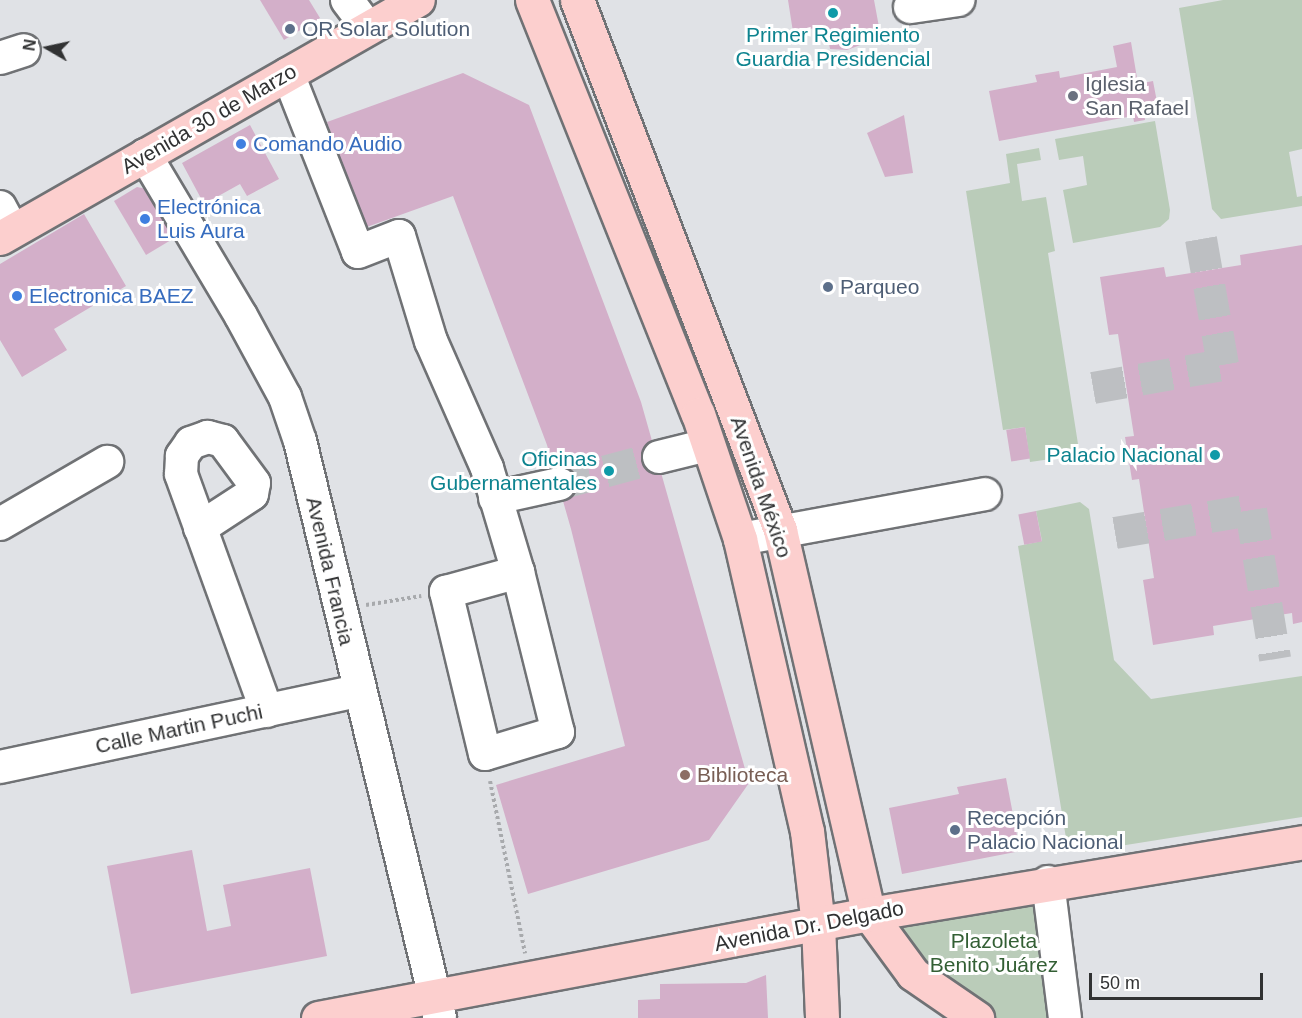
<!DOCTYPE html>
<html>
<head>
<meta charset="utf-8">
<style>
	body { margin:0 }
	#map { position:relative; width:1302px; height:1018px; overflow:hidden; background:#e0e2e6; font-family:Arial,sans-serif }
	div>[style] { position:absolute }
	.green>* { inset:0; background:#baccb9 }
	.building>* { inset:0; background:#d3afc9; transform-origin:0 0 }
	.minor-tunnel>* { height:32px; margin-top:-16px; transform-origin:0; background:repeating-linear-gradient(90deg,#bdbfc2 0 32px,transparent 0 48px) }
	.path>* { height:4px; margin-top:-2px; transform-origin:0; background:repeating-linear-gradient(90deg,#a8aaad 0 3px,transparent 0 6px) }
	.roads { filter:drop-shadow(2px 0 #707275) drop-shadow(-2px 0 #707275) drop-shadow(0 2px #707275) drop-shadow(0 -2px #707275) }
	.minor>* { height:32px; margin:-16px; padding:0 16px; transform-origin:16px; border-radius:16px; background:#fff }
	.major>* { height:33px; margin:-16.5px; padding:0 16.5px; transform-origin:16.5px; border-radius:16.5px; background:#fccfce }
	.dots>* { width:16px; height:16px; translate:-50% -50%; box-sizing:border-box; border:3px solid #fff; border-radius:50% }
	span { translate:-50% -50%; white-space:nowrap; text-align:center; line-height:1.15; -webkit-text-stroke:6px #fff; paint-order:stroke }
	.service-label { font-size:21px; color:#4e5e75 }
	.left { translate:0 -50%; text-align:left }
	.culture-label { font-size:21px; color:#0d838f }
	.right { translate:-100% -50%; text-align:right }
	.worship-label { font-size:21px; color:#5b616d }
	.street-label { font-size:21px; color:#313233 }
	.shop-label { font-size:21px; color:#366cbe }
	.education-label { font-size:21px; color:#785e54 }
	.park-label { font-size:21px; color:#335f34 }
	.north { position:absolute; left:18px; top:18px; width:60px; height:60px; -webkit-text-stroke:4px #fff; paint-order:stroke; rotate:279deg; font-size:16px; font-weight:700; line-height:24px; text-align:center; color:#313233 }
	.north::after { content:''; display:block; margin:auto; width:21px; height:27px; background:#313233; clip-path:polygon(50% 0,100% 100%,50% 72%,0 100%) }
	.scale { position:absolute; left:1089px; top:973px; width:174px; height:27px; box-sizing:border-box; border:3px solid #313233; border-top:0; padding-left:8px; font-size:18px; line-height:21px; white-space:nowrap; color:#313233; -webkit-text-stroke:4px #fff; paint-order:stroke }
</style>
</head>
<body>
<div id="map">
	<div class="green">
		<i style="clip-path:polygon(1223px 0,1302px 0,1302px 149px,1289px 152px,1297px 197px,1302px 196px,1302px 206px,1221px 219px,1212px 209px,1179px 8px)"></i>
		<i style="clip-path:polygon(1155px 121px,1170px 210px,1169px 219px,1160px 227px,1073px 243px,1063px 190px,1087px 185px,1083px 156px,1059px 160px,1055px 139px)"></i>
		<i style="clip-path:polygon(1039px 148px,1041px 160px,1017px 164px,1022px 201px,1046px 197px,1055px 251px,1048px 253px,1078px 444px,1072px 456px,1030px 462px,1025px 427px,1003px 430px,966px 191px,1010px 183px,1006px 154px)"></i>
		<i style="clip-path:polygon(1080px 502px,1089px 509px,1114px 660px,1151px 699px,1302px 676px,1302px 817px,1082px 852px,1066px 838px,1018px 546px,1042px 541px,1036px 511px)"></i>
		<i style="clip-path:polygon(1042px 888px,1059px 1018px,992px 1018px,946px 989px,885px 916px)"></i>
	</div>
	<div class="building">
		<i style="clip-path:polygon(260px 0,309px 0,320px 18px,284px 40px)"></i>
		<i style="clip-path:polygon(788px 0,874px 0,879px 27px,871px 41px,847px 50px,830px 49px,826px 26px,793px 32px)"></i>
		<i style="clip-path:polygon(1131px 42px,1138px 84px,1153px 81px,1157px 102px,1143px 105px,1145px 120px,1134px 122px,1133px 116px,999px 141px,989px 91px,1037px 82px,1035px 75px,1059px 71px,1060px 78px,1117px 67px,1113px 46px)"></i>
		<i style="clip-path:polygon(463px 73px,529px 105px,641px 402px,749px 783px,709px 840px,528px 894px,496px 785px,625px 746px,571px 529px,547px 445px,453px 196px,364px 228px,327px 122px)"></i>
		<i style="clip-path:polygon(904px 115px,913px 173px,885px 177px,867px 133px)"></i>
		<i style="clip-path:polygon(250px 125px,279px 179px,247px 196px,240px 184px,204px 204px,182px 163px)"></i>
		<i style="clip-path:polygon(137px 187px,147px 189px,176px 237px,146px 255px,114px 201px)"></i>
		<i style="clip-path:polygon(84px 214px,126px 286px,54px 329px,67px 350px,22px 377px,0 340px,0 264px)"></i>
		<i style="clip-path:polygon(1302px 245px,1302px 622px,1293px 624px,1292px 613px,1213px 626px,1214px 635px,1153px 645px,1143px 580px,1154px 578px,1139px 479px,1132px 480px,1125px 437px,1134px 436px,1118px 334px,1109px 335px,1100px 277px,1164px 267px,1166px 277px,1241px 265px,1240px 255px)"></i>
		<i style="left:1025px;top:427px;width:32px;height:19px;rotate:81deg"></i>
		<i style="left:1036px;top:511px;width:31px;height:18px;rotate:79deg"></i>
		<i style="clip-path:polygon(1006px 778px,1020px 851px,902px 874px,889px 808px,959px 794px,957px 787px)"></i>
		<i style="clip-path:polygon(192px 850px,207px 931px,231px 926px,223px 885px,310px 868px,327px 956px,131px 994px,107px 866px)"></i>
		<i style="clip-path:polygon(766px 975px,768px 1018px,638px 1018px,638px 1000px,660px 999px,660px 984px,746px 983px)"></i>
	</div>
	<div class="minor-tunnel">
		<i style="left:1093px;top:388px;width:132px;rotate:-10deg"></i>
		<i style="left:1223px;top:365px;width:128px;rotate:-99.9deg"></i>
		<i style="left:559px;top:484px;width:104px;rotate:-15.1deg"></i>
		<i style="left:1115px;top:533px;width:138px;rotate:-9.6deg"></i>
		<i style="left:1251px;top:510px;width:151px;rotate:80.8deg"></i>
	</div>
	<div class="path">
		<i style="left:366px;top:605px;width:56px;rotate:-9.3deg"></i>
		<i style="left:490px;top:781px;width:176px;rotate:78.5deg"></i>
	</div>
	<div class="roads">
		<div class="minor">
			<i style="left:347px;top:0;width:34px;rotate:53deg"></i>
			<i style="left:910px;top:7px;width:49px;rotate:-8.3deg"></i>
			<i style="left:0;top:58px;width:25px;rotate:-18deg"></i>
			<i style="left:288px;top:74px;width:191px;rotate:68.5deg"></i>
			<i style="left:358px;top:252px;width:44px;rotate:-21.3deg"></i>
			<i style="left:399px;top:236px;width:110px;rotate:73.1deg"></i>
			<i style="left:431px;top:341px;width:139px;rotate:66.2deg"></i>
			<i style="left:487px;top:468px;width:109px;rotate:73.4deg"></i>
			<i style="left:518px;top:572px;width:165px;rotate:76deg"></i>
			<i style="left:558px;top:732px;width:76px;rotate:163.2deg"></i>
			<i style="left:485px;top:754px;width:167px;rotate:-103.5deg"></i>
			<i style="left:446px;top:592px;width:75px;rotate:-15.5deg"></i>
			<i style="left:145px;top:155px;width:187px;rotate:59.2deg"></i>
			<i style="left:241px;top:316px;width:92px;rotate:61.5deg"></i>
			<i style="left:285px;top:397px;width:46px;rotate:71.2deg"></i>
			<i style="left:300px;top:441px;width:594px;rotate:76.36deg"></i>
			<i style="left:0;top:207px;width:27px;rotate:62deg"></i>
			<i style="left:659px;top:457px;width:50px;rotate:-13.8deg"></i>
			<i style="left:495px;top:498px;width:66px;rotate:-12.3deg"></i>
			<i style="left:0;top:524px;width:124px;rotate:-30.1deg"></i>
			<i style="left:200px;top:528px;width:62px;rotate:-33.2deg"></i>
			<i style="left:252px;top:494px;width:11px;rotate:-80deg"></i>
			<i style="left:254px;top:483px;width:52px;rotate:-126.4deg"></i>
			<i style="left:223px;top:441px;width:16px;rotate:-165deg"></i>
			<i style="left:208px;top:437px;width:18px;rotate:161deg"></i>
			<i style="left:191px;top:443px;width:16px;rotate:125deg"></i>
			<i style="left:182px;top:456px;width:18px;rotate:93deg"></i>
			<i style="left:181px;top:474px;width:252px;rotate:70.1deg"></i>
			<i style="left:740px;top:539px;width:249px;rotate:-10.4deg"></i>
			<i style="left:0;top:767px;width:366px;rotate:-12deg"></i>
			<i style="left:1048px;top:882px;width:137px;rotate:82.9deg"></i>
		</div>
		<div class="major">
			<i style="left:532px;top:0;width:446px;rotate:68.2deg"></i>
			<i style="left:698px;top:414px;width:132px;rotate:71.4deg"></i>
			<i style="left:740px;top:539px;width:300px;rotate:77.1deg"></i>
			<i style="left:807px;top:831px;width:95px;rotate:83.3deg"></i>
			<i style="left:818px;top:925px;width:93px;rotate:87.5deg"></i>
			<i style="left:577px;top:0;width:568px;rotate:69.04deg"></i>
			<i style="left:780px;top:530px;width:394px;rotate:77deg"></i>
			<i style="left:869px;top:914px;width:74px;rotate:53.7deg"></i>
			<i style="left:913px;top:974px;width:78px;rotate:34.5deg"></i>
			<i style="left:0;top:238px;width:481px;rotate:-29.7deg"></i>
			<i style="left:318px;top:1018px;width:561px;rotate:-10.69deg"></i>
			<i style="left:869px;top:914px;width:439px;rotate:-9.4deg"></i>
		</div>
	</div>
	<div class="dots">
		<i style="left:833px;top:13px;background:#0f9aa8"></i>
		<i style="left:290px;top:29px;background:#5c6f8a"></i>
		<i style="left:1073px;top:96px;background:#6b7280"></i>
		<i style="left:241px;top:144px;background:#3f7fe0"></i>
		<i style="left:145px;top:219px;background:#3f7fe0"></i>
		<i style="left:828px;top:287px;background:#5c6f8a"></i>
		<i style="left:17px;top:296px;background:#3f7fe0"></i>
		<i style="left:1215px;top:455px;background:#0f9aa8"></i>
		<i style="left:609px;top:471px;background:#0f9aa8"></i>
		<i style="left:685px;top:775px;background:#8d6e63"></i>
		<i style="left:955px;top:830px;background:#5c6f8a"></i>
	</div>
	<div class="service-label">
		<span class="left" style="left:302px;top:29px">OR Solar Solution</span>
		<span class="left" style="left:840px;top:287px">Parqueo</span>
		<span class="left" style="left:967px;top:830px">Recepción<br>Palacio Nacional</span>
	</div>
	<div class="culture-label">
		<span style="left:833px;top:47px">Primer Regimiento<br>Guardia Presidencial</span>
		<span class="right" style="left:1203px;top:455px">Palacio Nacional</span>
		<span class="right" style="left:597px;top:471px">Oficinas<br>Gubernamentales</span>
	</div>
	<div class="worship-label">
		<span class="left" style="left:1085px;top:96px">Iglesia<br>San Rafael</span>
	</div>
	<div class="street-label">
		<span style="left:209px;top:119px;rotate:-30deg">Avenida 30 de Marzo</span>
		<span style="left:761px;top:487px;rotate:71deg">Avenida México</span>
		<span style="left:330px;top:571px;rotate:77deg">Avenida Francia</span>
		<span style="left:179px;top:729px;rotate:-12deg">Calle Martin Puchi</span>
		<span style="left:809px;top:926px;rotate:-11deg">Avenida Dr. Delgado</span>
	</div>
	<div class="shop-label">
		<span class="left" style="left:253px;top:144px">Comando Audio</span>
		<span class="left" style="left:157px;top:219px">Electrónica<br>Luis Aura</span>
		<span class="left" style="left:29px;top:296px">Electronica BAEZ</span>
	</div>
	<div class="education-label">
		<span class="left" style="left:697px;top:775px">Biblioteca</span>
	</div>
	<div class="park-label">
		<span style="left:994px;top:953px">Plazoleta<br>Benito Juárez</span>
	</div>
	<div class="north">N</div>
	<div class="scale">50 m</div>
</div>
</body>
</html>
